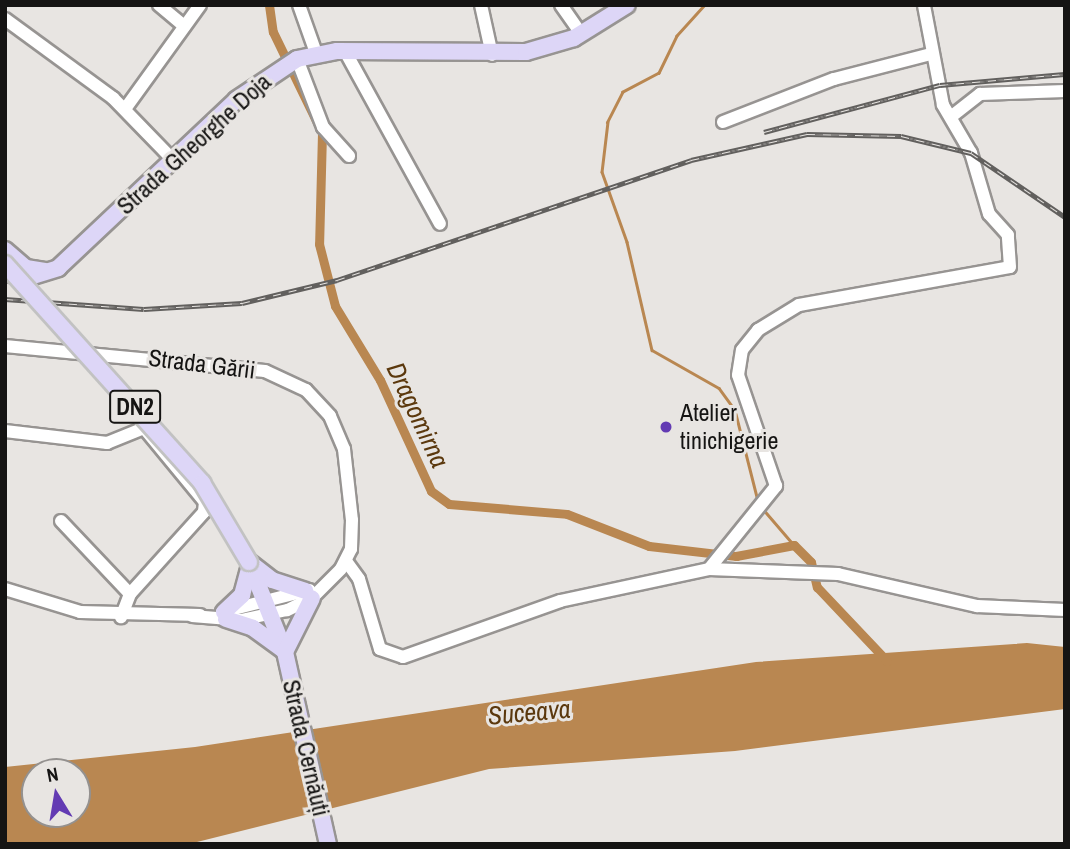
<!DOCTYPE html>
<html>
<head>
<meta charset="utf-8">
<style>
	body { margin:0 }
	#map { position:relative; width:1070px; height:849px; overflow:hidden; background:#e8e5e2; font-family:"Archivo Narrow",sans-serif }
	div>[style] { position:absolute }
	.water>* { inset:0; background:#b98751 }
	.stream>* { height:2.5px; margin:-1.25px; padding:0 1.25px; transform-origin:1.25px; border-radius:1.25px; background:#b98751 }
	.canal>* { height:9px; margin:-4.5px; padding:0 4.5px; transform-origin:4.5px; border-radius:4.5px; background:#b98751 }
	.roads { filter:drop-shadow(2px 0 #979492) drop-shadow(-2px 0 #979492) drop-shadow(0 2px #979492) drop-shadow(0 -2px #979492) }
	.minor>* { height:12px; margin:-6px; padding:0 6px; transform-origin:6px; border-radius:6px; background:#fff }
	.major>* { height:16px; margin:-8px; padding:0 8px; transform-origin:8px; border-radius:8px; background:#ddd6f7 }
	.rail>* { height:5px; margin-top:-2.5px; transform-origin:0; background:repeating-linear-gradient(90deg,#e8e5e2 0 8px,#62605e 0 16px); box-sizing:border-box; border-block:2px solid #62605e }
	.bridges { filter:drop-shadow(2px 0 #c2c2c2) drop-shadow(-2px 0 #c2c2c2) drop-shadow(0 2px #c2c2c2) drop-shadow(0 -2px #c2c2c2) }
	.major-bridge>* { height:16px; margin:-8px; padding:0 8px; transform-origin:8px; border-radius:8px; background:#ddd6f7 }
	.dots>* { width:19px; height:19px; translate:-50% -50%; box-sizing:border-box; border:4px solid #e8e5e2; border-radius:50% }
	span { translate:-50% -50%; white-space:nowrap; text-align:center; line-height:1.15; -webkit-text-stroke:6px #e8e5e2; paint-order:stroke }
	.shield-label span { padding:2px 5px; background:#e8e5e2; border:2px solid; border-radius:5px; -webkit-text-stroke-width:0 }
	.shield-label { font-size:23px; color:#151413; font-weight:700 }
	.street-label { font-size:24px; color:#151413 }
	.poi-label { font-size:24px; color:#151413 }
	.left { translate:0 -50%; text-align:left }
	.water-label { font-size:26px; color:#5b380d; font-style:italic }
	.frame { position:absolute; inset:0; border:7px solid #151413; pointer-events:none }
	.north { position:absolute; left:21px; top:758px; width:70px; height:70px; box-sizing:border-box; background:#e8e5e2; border:2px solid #94918f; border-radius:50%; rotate:349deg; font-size:19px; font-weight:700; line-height:28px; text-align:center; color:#151413 }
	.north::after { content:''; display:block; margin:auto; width:24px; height:32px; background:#633bb3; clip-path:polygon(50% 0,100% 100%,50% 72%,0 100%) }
</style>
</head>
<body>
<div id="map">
	<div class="water">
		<i style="clip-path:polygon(evenodd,1027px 643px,1065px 647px,1065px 709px,735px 751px,489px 769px,189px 844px,5px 844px,5px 767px,195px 747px,756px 662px,1027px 643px,35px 772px,77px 772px,77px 814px,35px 814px,35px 772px)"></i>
	</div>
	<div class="stream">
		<i style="left:705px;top:5px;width:42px;rotate:132.1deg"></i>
		<i style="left:677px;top:36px;width:41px;rotate:115.9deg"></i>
		<i style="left:659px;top:73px;width:41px;rotate:152.2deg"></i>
		<i style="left:623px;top:92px;width:34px;rotate:117deg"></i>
		<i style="left:608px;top:122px;width:50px;rotate:96.8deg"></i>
		<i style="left:602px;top:172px;width:74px;rotate:70.3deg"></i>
		<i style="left:627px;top:242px;width:111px;rotate:77deg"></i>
		<i style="left:652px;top:350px;width:77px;rotate:29.6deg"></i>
		<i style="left:719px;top:388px;width:27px;rotate:54deg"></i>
		<i style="left:735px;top:410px;width:94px;rotate:75.8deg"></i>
		<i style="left:764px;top:510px;width:46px;rotate:49.4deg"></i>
	</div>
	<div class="canal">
		<i style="left:269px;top:5px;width:27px;rotate:82deg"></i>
		<i style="left:273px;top:32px;width:112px;rotate:64.1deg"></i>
		<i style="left:322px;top:133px;width:111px;rotate:91.5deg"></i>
		<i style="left:319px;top:244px;width:64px;rotate:75.5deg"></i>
		<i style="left:335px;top:306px;width:87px;rotate:58.7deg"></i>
		<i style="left:380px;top:380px;width:122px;rotate:65.3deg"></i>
		<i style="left:431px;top:491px;width:22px;rotate:36deg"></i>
		<i style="left:449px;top:504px;width:118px;rotate:4.8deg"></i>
		<i style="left:567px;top:514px;width:88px;rotate:21.3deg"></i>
		<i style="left:649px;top:546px;width:88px;rotate:6.6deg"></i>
		<i style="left:736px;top:556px;width:59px;rotate:-10.7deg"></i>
		<i style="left:794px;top:545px;width:24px;rotate:45deg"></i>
		<i style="left:811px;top:562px;width:26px;rotate:77deg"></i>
		<i style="left:817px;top:587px;width:102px;rotate:46.6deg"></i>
	</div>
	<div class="roads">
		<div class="minor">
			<i style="left:159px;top:5px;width:33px;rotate:40deg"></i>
			<i style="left:299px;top:5px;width:51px;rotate:70.5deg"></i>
			<i style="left:481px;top:5px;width:51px;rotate:77.6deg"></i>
			<i style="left:561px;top:5px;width:35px;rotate:55deg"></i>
			<i style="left:5px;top:19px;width:134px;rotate:36.2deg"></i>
			<i style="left:113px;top:98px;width:88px;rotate:45.9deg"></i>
			<i style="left:345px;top:51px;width:197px;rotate:61.2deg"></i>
			<i style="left:297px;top:59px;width:73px;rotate:69.1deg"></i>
			<i style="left:323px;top:127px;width:39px;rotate:48deg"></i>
			<i style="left:125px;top:109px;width:128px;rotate:-54.2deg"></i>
			<i style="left:952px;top:116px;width:36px;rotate:-38deg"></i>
			<i style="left:980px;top:94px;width:85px;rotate:-2deg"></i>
			<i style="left:723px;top:122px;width:119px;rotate:-21.2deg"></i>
			<i style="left:834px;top:79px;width:100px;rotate:-14.5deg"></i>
			<i style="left:5px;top:346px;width:261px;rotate:5.5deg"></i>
			<i style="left:265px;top:371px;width:45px;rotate:24.9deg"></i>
			<i style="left:306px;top:390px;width:35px;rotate:47deg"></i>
			<i style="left:330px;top:416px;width:36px;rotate:67deg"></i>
			<i style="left:344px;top:449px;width:71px;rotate:83.6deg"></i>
			<i style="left:352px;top:520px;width:29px;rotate:92deg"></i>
			<i style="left:351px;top:549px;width:22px;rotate:117deg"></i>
			<i style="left:341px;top:569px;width:41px;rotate:135deg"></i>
			<i style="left:312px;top:598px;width:28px;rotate:154deg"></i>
			<i style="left:287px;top:610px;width:47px;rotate:167.7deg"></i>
			<i style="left:241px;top:620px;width:49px;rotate:-175.3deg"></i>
			<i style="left:5px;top:431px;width:103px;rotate:6.7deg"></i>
			<i style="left:107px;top:443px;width:40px;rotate:-22deg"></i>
			<i style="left:144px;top:428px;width:96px;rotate:50.5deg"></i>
			<i style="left:205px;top:502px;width:10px;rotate:96deg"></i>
			<i style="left:204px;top:512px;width:110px;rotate:132.1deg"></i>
			<i style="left:130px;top:594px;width:25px;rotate:111deg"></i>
			<i style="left:61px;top:521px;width:100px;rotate:46.6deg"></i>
			<i style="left:346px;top:561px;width:22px;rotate:54deg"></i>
			<i style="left:359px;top:579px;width:73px;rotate:73.3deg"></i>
			<i style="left:380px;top:649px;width:24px;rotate:19deg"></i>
			<i style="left:403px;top:657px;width:167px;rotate:-19.6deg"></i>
			<i style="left:560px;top:601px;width:152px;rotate:-12.1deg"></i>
			<i style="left:709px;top:569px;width:129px;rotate:2.2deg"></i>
			<i style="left:838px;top:574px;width:143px;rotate:13deg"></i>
			<i style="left:977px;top:606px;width:88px;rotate:2.6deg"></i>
			<i style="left:709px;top:569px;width:107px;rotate:-51.1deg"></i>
			<i style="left:776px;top:486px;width:117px;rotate:-108.9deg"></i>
			<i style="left:738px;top:375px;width:25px;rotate:-81deg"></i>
			<i style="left:742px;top:350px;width:26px;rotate:-51deg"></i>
			<i style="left:758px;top:330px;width:48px;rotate:-31.4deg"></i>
			<i style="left:799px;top:305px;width:214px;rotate:-10.2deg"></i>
			<i style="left:1010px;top:267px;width:32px;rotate:-94deg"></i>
			<i style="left:1008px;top:235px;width:28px;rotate:-132deg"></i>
			<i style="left:989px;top:214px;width:64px;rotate:-106.4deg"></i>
			<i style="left:971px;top:153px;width:56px;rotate:-120.3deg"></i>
			<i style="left:943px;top:105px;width:102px;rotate:-100.8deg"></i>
			<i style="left:5px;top:589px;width:78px;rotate:17deg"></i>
			<i style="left:80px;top:612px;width:120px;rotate:1.4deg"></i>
			<i style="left:222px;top:612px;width:90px;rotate:-14.2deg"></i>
		</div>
		<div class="major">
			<i style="left:5px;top:250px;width:28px;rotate:41deg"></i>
			<i style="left:26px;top:268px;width:19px;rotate:9deg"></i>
			<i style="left:8px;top:273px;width:19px;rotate:16deg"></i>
			<i style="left:26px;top:278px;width:34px;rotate:-17deg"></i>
			<i style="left:58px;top:268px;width:245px;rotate:-43.3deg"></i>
			<i style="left:236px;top:100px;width:73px;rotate:-33.9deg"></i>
			<i style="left:297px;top:59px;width:41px;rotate:-11.3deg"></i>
			<i style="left:337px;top:51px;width:189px;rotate:0.3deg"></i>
			<i style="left:526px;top:52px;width:50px;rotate:-16.3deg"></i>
			<i style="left:574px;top:38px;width:62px;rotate:-31.9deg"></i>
			<i style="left:249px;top:562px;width:97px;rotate:68.2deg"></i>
			<i style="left:285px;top:652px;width:197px;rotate:77.4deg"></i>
			<i style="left:249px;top:562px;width:29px;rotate:38deg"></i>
			<i style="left:272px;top:580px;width:35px;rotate:18deg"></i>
			<i style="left:224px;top:612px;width:25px;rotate:-43deg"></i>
			<i style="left:242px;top:595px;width:28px;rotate:-75deg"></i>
			<i style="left:226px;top:619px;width:28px;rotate:18deg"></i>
			<i style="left:253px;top:628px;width:37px;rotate:36deg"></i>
			<i style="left:285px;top:652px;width:60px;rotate:-63.4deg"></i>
		</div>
	</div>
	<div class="rail">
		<i style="left:764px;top:132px;width:182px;rotate:-15deg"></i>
		<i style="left:940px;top:85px;width:125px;rotate:-5deg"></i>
		<i style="left:5px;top:299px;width:139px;rotate:4.1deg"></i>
		<i style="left:144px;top:309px;width:98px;rotate:-3.5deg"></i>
		<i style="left:242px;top:303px;width:98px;rotate:-13.6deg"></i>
		<i style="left:337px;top:280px;width:374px;rotate:-18.7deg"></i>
		<i style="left:691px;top:160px;width:119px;rotate:-12.6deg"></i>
		<i style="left:807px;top:134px;width:94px;rotate:1.2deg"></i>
		<i style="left:901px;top:136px;width:72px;rotate:13.7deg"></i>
		<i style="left:971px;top:153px;width:114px;rotate:34.2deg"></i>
	</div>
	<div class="bridges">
		<div class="major-bridge">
			<i style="left:5px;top:264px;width:295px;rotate:48deg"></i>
			<i style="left:202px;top:483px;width:92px;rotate:59.3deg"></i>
		</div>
	</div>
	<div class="dots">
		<i style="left:666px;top:427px;background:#633bb3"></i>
	</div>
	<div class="shield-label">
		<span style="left:135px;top:407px">DN2</span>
	</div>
	<div class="street-label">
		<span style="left:194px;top:144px;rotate:-42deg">Strada Gheorghe Doja</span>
		<span style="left:202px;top:364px;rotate:7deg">Strada Gării</span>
		<span style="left:306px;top:748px;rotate:77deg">Strada Cernăuți</span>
	</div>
	<div class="poi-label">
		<span class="left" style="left:680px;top:427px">Atelier<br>tinichigerie</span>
	</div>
	<div class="water-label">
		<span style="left:418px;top:415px;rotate:65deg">Dragomirna</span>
		<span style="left:529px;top:712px;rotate:-5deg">Suceava</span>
	</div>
	<div class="frame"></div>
	<div class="north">N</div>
</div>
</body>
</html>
